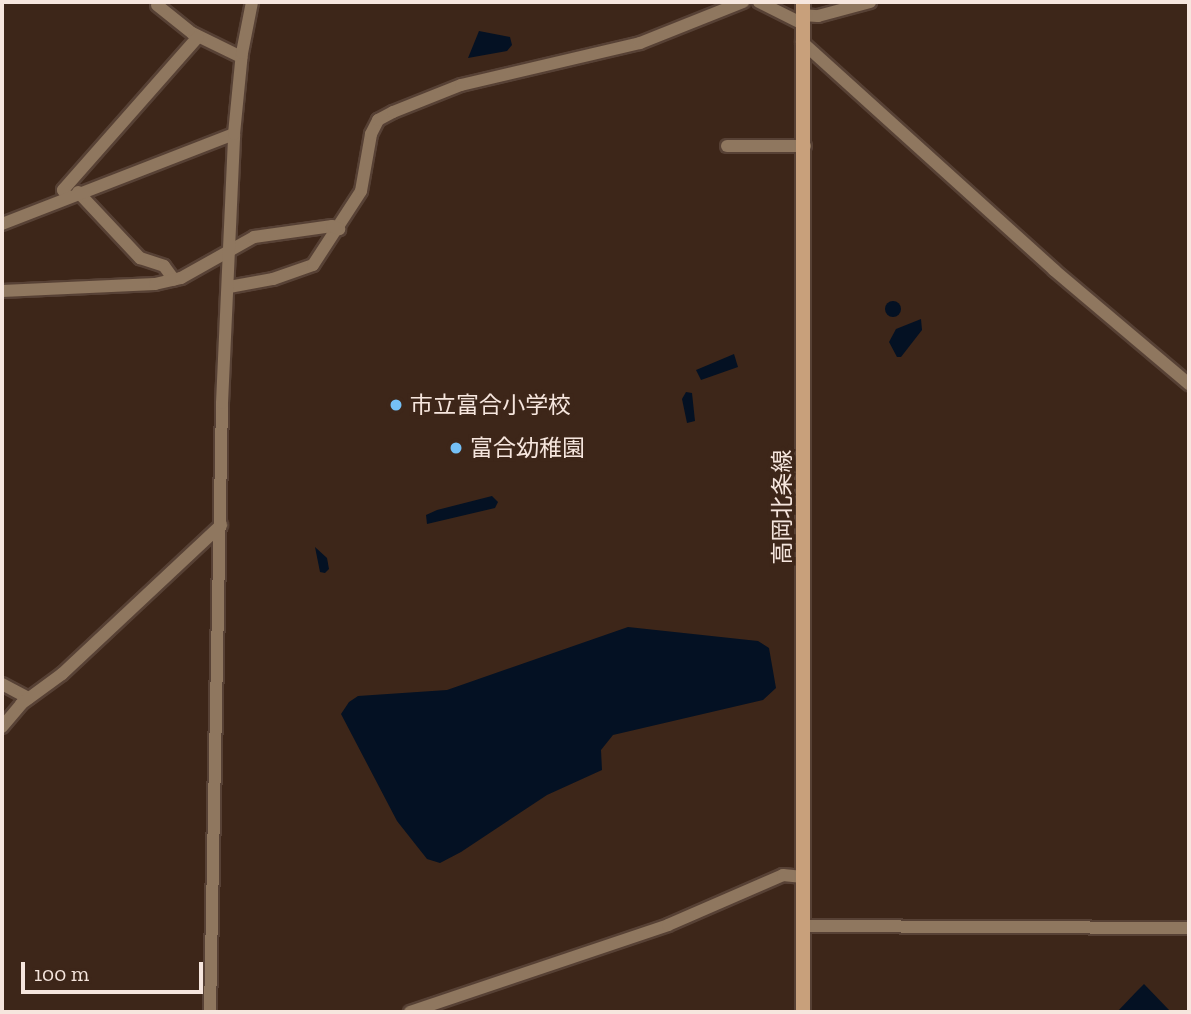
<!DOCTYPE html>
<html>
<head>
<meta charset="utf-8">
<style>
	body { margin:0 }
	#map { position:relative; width:1191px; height:1014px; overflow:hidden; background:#3d2619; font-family:"Zilla Slab","Noto Sans JP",serif }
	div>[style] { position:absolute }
	.water>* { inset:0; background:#041123 }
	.round { border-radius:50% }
	.roads { filter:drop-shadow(2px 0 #574135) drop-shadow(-2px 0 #574135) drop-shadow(0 2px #574135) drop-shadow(0 -2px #574135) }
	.street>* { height:12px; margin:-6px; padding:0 6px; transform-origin:6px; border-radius:6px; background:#8f775f }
	.secondary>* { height:14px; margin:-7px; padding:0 7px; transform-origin:7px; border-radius:7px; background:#c8a07b }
	.dots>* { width:19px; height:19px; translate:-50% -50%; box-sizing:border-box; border:4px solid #3d2619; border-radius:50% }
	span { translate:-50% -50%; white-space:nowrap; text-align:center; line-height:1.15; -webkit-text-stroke:7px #3d2619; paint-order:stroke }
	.poi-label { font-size:23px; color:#f6e6de }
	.left { translate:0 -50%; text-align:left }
	.street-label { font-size:23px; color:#f6e6de }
	.frame { position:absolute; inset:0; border:4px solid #f6e6de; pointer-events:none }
	.scale { position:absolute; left:21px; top:962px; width:182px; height:32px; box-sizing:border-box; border:4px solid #f6e6de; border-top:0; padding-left:9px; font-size:21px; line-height:24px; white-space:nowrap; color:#f6e6de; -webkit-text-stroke:5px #3d2619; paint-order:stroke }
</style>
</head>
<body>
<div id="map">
	<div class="water">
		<i style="clip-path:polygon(479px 31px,510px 37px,512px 45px,507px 51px,468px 58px)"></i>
		<i class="round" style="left:885px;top:301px;width:16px;height:16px"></i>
		<i style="clip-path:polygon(921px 319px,922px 330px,901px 357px,897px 357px,889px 342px,896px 329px)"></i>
		<i style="clip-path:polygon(734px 354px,738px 367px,701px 380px,696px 370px)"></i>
		<i style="clip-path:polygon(686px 392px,692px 393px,695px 421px,687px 423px,682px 399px)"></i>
		<i style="clip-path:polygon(492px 496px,498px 502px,495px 508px,427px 524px,426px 515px,437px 510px)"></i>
		<i style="clip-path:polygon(315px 547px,327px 558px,329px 569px,325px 573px,320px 572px)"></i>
		<i style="clip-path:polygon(628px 627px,758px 641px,769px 648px,776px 688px,763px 700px,613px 735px,601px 750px,602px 770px,547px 795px,461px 852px,440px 863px,427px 859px,397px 821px,341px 714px,349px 702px,358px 696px,447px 690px)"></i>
		<i style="clip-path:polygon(1144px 984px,1171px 1012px,1117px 1012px,1137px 991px)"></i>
	</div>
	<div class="roads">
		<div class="street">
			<i style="left:759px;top:2px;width:49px;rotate:26.6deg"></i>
			<i style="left:157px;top:5px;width:45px;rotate:38.7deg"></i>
			<i style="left:192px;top:33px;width:55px;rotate:26.1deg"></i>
			<i style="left:802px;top:15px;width:16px;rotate:4deg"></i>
			<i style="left:818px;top:16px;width:54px;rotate:-15.1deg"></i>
			<i style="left:802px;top:42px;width:340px;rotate:42.1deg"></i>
			<i style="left:1054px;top:270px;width:177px;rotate:40.2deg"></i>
			<i style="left:727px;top:146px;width:78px"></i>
			<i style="left:78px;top:192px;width:91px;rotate:46.8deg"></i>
			<i style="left:140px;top:258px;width:25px;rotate:18deg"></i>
			<i style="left:164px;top:266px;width:17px;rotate:54deg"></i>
			<i style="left:67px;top:196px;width:7px;rotate:-124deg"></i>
			<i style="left:63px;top:190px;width:204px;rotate:-48.6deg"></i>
			<i style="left:2px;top:224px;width:249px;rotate:-21.2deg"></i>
			<i style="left:229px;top:287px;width:45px;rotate:-10.3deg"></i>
			<i style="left:273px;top:279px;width:42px;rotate:-19.3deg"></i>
			<i style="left:313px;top:265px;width:88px;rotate:-57deg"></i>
			<i style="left:361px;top:191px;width:58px;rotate:-80deg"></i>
			<i style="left:371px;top:134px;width:16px;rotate:-63deg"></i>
			<i style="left:378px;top:120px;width:17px;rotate:-28deg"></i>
			<i style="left:393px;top:112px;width:73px;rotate:-21.7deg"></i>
			<i style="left:461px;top:85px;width:184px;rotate:-13.2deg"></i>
			<i style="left:640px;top:43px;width:111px;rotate:-21.7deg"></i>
			<i style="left:2px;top:291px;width:153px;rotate:-2.6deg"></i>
			<i style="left:155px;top:284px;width:27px;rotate:-13deg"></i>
			<i style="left:181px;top:278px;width:84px;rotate:-29.3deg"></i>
			<i style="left:254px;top:237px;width:79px;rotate:-8deg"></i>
			<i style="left:332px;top:226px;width:8px;rotate:23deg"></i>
			<i style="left:2px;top:684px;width:30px;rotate:28deg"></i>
			<i style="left:2px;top:727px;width:30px;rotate:-50deg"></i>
			<i style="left:21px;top:704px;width:51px;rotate:-36.2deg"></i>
			<i style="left:62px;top:674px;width:218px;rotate:-43.1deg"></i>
			<i style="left:803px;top:926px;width:386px;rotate:0.3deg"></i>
			<i style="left:210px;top:1012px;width:609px;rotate:-88.87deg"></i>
			<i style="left:222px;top:403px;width:269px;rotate:-87.4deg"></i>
			<i style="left:234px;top:134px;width:81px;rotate:-84.4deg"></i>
			<i style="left:242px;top:53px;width:52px;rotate:-78.9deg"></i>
			<i style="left:410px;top:1012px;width:272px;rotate:-18.6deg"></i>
			<i style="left:668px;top:925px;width:125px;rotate:-23.5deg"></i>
			<i style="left:783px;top:875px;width:20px;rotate:6deg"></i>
		</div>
		<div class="secondary">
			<i style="left:803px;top:2px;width:1010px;rotate:90deg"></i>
		</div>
	</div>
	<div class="dots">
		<i style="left:396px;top:405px;background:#75c0f6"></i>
		<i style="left:456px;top:448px;background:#75c0f6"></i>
	</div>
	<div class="poi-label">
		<span class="left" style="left:410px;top:405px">市立富合小学校</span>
		<span class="left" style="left:470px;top:448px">富合幼稚園</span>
	</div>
	<div class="street-label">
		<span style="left:782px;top:507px;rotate:-90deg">高岡北条線</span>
	</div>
	<div class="frame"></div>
	<div class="scale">100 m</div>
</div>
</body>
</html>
